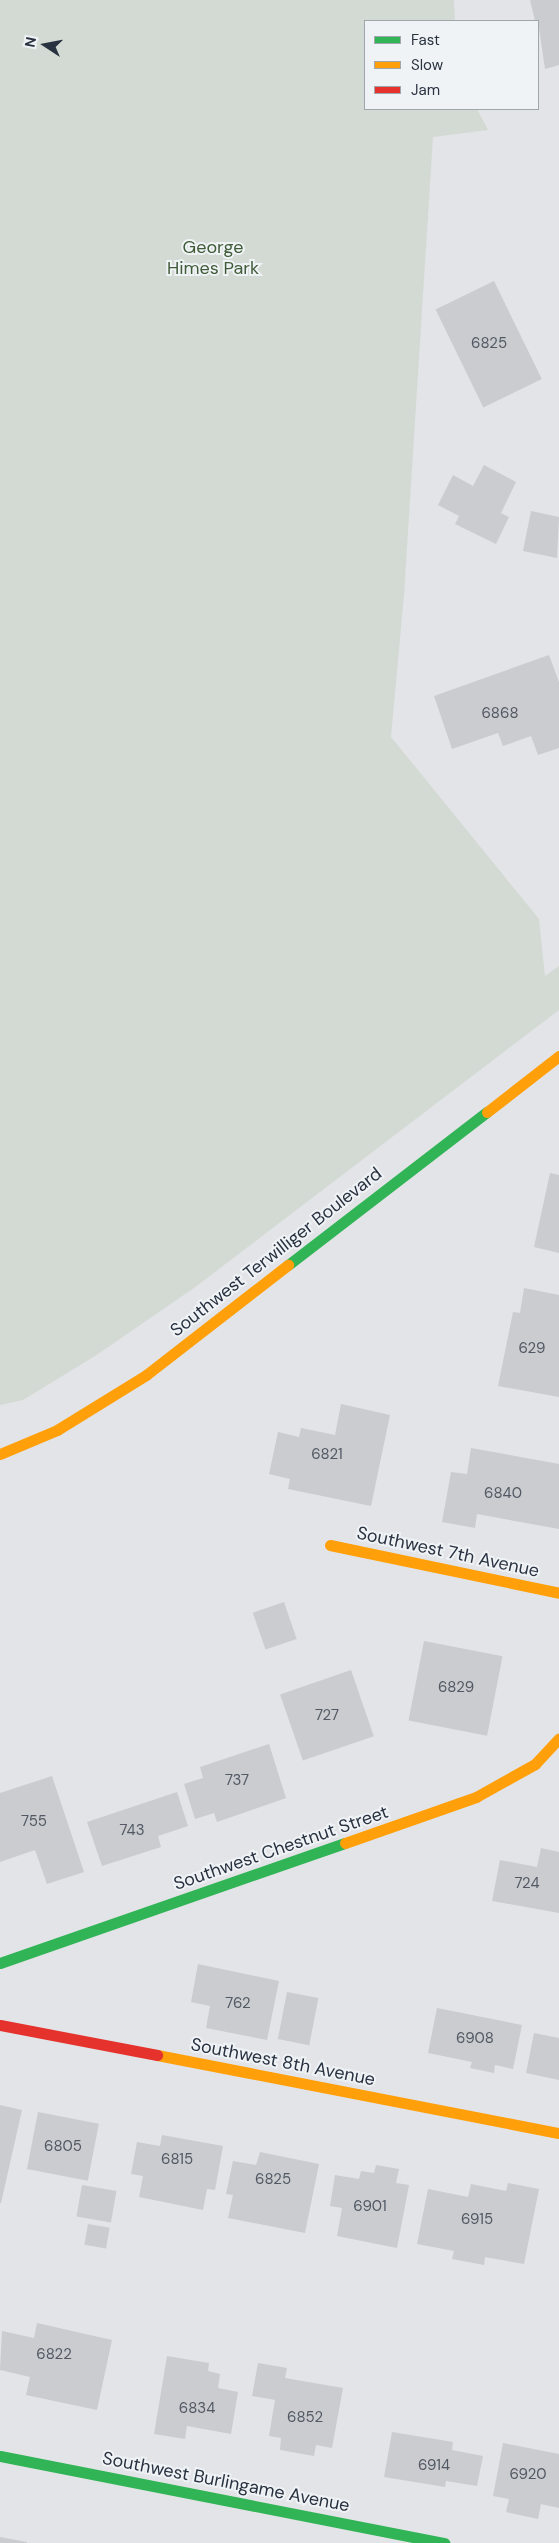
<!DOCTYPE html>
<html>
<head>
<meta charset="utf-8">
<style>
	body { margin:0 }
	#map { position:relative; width:559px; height:2543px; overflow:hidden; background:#e2e4e7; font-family:"DM Sans",sans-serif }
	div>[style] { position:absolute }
	.green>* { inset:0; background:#d3dad3 }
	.building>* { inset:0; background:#cacccf; transform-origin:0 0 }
	.fast>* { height:11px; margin:-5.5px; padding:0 5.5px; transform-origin:5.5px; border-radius:5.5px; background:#30b455 }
	.slow>* { height:11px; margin:-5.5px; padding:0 5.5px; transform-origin:5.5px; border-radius:5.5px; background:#ff9f0a }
	.jam>* { height:11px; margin:-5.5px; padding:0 5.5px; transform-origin:5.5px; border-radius:5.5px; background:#e5322d }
	span { translate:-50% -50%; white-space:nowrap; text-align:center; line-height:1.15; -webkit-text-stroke:4px #f0f3f6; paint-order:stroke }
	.number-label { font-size:15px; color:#525964 }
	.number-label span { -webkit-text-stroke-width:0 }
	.park-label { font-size:18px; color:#3f5b37 }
	.street-label { font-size:18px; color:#293240 }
	.legend { position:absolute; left:364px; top:20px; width:175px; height:90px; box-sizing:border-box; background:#f0f3f6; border:1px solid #a0a6ad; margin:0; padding:6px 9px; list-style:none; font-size:15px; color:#293240 }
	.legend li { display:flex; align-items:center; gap:10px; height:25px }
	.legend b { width:25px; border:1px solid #a0a6ad }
	.north { position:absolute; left:20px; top:20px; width:50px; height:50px; -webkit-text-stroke:4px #f0f3f6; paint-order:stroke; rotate:281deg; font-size:14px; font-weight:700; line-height:20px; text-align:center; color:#293240 }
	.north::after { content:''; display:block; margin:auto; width:18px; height:22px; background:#293240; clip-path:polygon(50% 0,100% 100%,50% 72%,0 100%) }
</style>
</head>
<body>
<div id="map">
	<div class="green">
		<i style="clip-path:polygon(0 0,454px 0,455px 21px,365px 21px,365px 109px,477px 109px,488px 130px,433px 137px,404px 595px,391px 737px,539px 919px,545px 976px,559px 966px,559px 1010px,194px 1288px,95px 1356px,23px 1400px,0 1405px)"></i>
	</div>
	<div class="building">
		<i style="clip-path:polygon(530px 0,559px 0,559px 65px,545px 69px,538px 21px,535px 21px)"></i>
		<i style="left:494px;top:281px;width:109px;height:65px;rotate:64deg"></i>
		<i style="clip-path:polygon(484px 465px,516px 482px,501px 513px,509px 517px,496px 544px,455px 524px,459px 516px,438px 505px,453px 475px,473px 486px)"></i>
		<i style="clip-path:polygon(531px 511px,559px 517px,557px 558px,523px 551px)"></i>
		<i style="clip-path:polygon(549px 655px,559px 682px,559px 748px,538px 755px,531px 736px,503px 746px,498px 733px,452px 749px,434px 696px)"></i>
		<i style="clip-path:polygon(550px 1173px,559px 1175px,559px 1253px,534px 1247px)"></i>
		<i style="clip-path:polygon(524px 1288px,559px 1295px,559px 1397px,498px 1386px,513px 1312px,520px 1313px)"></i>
		<i style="clip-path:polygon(341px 1404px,390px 1415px,371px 1506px,288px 1489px,290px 1479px,269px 1474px,278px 1432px,299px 1437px,301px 1428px,335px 1435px)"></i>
		<i style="clip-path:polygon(471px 1448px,559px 1464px,559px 1529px,477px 1514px,475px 1528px,442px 1522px,451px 1472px,467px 1474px)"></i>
		<i style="left:284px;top:1602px;width:39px;height:33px;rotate:71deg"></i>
		<i style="left:424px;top:1641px;width:80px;height:81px;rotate:11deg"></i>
		<i style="left:351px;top:1670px;width:70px;height:75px;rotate:71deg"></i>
		<i style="clip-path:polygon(269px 1744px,286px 1798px,217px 1822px,214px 1813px,195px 1819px,184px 1784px,203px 1778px,200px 1767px)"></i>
		<i style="clip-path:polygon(52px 1776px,84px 1872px,47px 1884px,35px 1850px,0 1862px,0 1793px)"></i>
		<i style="clip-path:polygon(177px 1792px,188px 1826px,158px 1836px,161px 1847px,102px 1866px,87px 1822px)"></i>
		<i style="clip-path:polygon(541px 1848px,559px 1852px,559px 1913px,492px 1901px,500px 1860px,537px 1867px)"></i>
		<i style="clip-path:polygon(198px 1964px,279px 1981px,267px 2040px,206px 2028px,210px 2006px,191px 2002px)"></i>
		<i style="left:287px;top:1992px;width:32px;height:48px;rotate:11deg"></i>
		<i style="clip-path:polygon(437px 2008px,522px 2025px,513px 2069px,495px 2065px,494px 2073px,470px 2068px,472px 2062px,428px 2053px)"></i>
		<i style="clip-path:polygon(534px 2033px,559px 2038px,559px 2080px,526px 2073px)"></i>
		<i style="clip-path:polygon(0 2105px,22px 2110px,1px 2203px,0 2203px)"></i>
		<i style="left:38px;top:2112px;width:62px;height:58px;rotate:11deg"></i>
		<i style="clip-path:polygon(162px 2135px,223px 2146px,215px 2190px,207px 2189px,203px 2210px,139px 2197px,143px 2176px,131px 2174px,137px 2142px,160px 2146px)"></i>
		<i style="clip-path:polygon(260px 2152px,319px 2164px,305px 2233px,228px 2218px,233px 2195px,226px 2194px,233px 2161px,256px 2165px)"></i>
		<i style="clip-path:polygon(376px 2165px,399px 2169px,396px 2183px,409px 2185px,397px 2248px,337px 2236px,342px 2208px,330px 2206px,335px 2175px,359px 2179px,361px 2171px,374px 2173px)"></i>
		<i style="clip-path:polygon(508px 2183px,539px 2189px,524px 2264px,485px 2257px,484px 2265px,452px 2259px,454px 2251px,417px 2244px,428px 2189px,468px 2197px,471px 2184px,506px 2191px)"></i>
		<i style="left:82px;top:2185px;width:35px;height:32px;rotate:10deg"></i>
		<i style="left:88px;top:2224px;width:22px;height:21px;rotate:10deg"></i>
		<i style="clip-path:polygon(37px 2323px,112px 2340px,97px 2410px,26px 2395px,30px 2377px,0 2370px,2px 2331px,34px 2338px)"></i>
		<i style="clip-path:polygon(167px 2356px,209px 2363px,208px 2371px,220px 2374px,218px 2388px,238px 2392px,231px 2434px,187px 2426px,185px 2439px,154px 2434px)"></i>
		<i style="clip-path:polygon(258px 2363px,287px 2368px,285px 2378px,343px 2388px,332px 2448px,316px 2445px,314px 2456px,280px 2450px,281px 2438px,269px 2436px,275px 2400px,252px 2396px)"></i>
		<i style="clip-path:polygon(392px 2432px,453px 2442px,452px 2450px,483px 2456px,477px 2486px,446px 2481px,445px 2487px,384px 2477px)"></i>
		<i style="clip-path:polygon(503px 2443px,559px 2454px,559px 2508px,541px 2504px,538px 2519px,506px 2512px,509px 2499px,493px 2496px)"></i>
		<i style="clip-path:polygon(0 2537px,27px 2542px,27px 2543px,0 2543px)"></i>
	</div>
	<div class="fast">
		<i style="left:288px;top:1265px;width:251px;rotate:-37.6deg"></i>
		<i style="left:0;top:1963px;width:365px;rotate:-19.2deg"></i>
		<i style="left:0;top:2456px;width:453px;rotate:11.1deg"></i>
	</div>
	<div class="slow">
		<i style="left:487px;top:1112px;width:91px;rotate:-37.9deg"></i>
		<i style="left:0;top:1454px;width:62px;rotate:-22.8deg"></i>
		<i style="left:57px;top:1430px;width:105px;rotate:-31.7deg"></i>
		<i style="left:146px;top:1375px;width:180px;rotate:-37.8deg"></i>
		<i style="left:330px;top:1545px;width:234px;rotate:11.8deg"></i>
		<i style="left:345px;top:1843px;width:139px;rotate:-19.3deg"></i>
		<i style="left:476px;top:1797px;width:68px;rotate:-29.2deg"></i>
		<i style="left:535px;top:1764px;width:35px;rotate:-47deg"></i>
		<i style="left:157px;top:2055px;width:409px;rotate:11deg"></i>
	</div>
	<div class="jam">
		<i style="left:0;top:2025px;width:160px;rotate:10.8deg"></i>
	</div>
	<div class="number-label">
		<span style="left:489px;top:344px">6825</span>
		<span style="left:500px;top:714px">6868</span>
		<span style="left:532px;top:1349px">629</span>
		<span style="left:327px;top:1455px">6821</span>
		<span style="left:503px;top:1494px">6840</span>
		<span style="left:456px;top:1688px">6829</span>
		<span style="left:327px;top:1716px">727</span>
		<span style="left:237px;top:1781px">737</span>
		<span style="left:34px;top:1822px">755</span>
		<span style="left:132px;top:1831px">743</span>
		<span style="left:527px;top:1884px">724</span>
		<span style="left:238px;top:2004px">762</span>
		<span style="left:475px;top:2039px">6908</span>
		<span style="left:63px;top:2147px">6805</span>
		<span style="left:177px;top:2160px">6815</span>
		<span style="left:273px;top:2180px">6825</span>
		<span style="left:370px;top:2207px">6901</span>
		<span style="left:477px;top:2220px">6915</span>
		<span style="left:54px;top:2355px">6822</span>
		<span style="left:197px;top:2409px">6834</span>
		<span style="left:305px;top:2418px">6852</span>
		<span style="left:434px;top:2466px">6914</span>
		<span style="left:528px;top:2475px">6920</span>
	</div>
	<div class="park-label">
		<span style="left:213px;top:258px">George<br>Himes Park</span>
	</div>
	<div class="street-label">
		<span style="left:276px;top:1252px;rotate:-38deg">Southwest Terwilliger Boulevard</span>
		<span style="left:448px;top:1552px;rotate:12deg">Southwest 7th Avenue</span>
		<span style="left:281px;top:1848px;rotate:-19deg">Southwest Chestnut Street</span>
		<span style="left:283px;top:2062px;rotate:11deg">Southwest 8th Avenue</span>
		<span style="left:226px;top:2482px;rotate:11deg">Southwest Burlingame Avenue</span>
	</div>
	<ul class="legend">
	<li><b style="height:6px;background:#30b455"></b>Fast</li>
	<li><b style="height:6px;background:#ff9f0a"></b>Slow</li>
	<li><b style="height:6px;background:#e5322d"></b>Jam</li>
	</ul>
	<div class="north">N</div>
</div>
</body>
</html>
